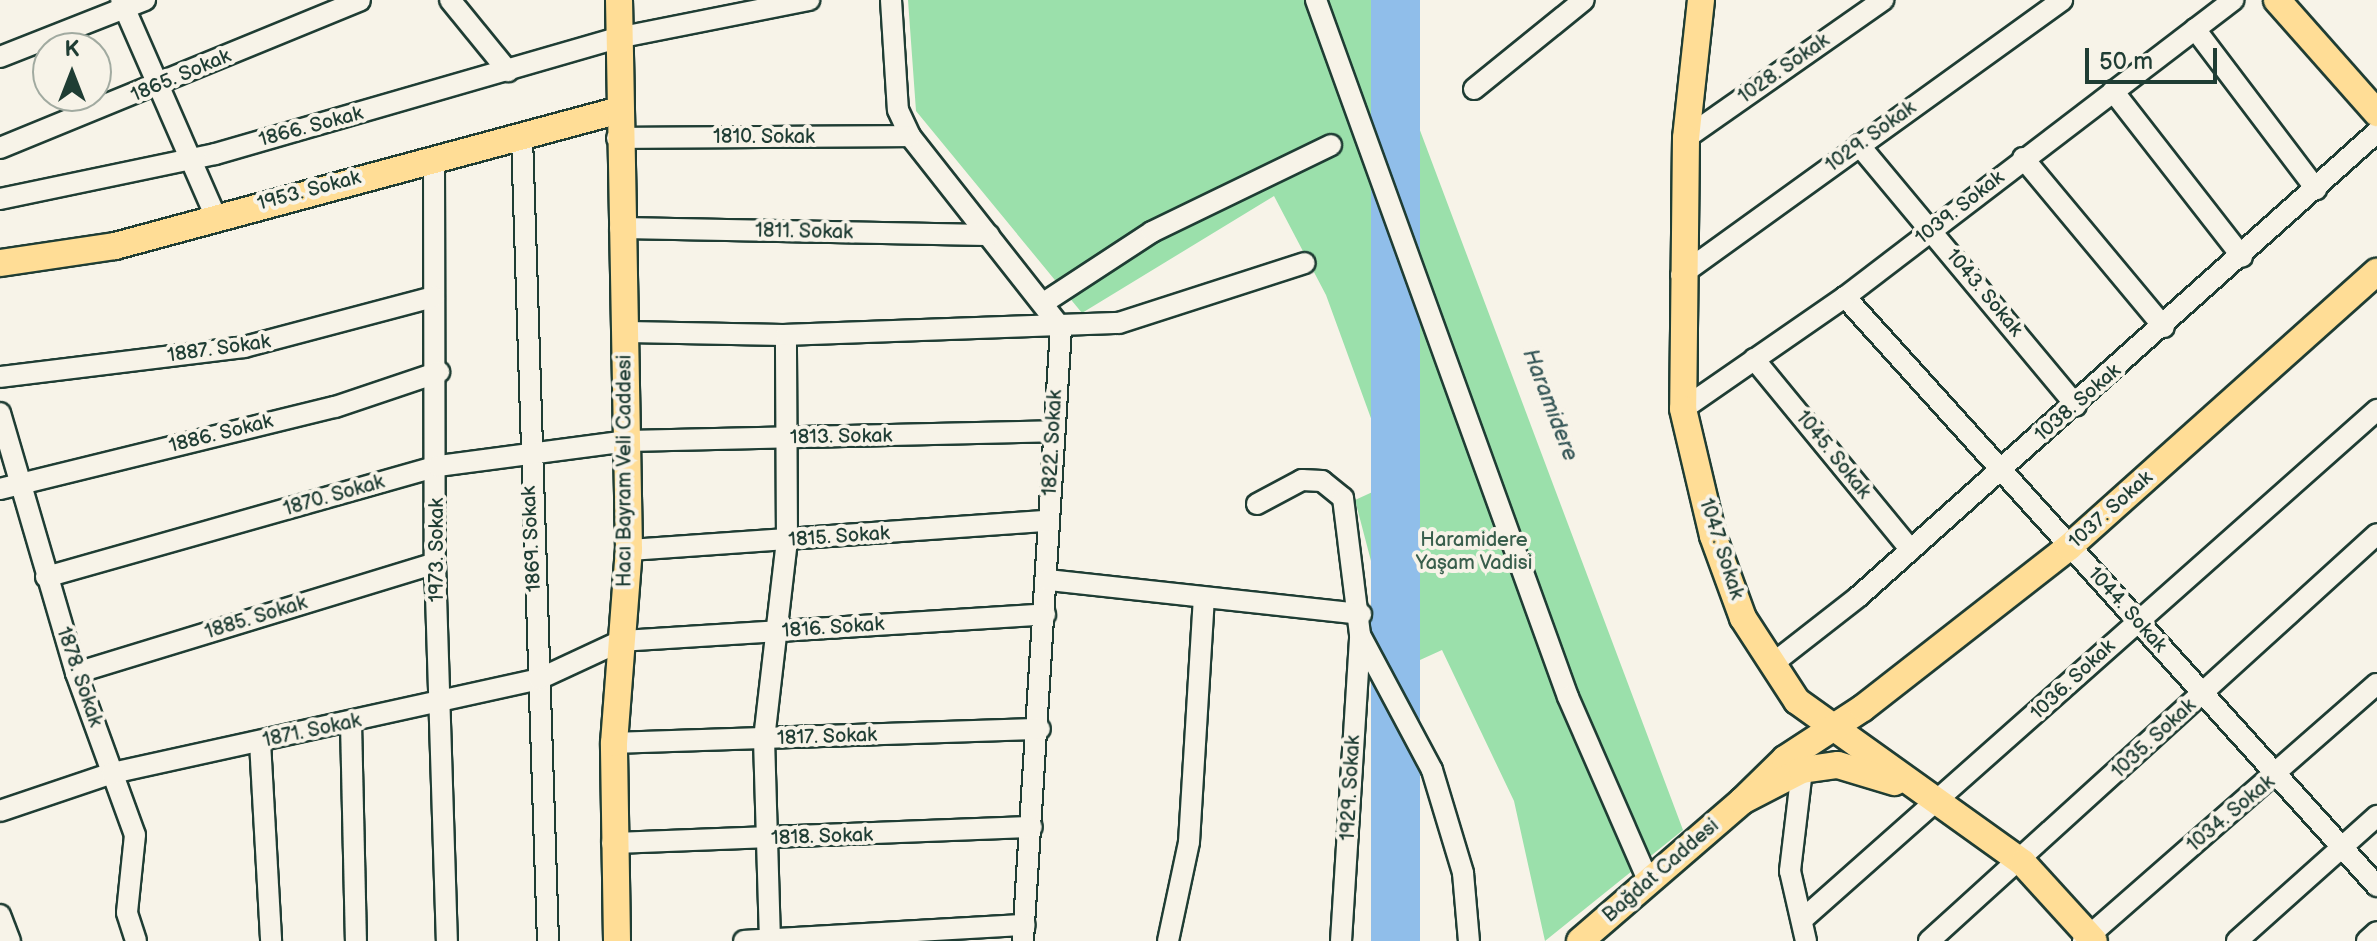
<!DOCTYPE html>
<html>
<head>
<meta charset="utf-8">
<style>
	body { margin:0 }
	#map { position:relative; width:2377px; height:941px; overflow:hidden; background:#f7f3e8; font-family:"Balsamiq Sans",sans-serif }
	div>[style] { position:absolute }
	.green>* { inset:0; background:#9be0ab }
	.water>* { inset:0; background:#90beea; transform-origin:0 0 }
	.roads { filter:drop-shadow(2px 0 #1f3d34) drop-shadow(-2px 0 #1f3d34) drop-shadow(0 2px #1f3d34) drop-shadow(0 -2px #1f3d34) }
	.minor>* { height:20px; margin:-10px; padding:0 10px; transform-origin:10px; border-radius:10px; background:#f7f3e8 }
	.major>* { height:26px; margin:-13px; padding:0 13px; transform-origin:13px; border-radius:13px; background:#ffdd96 }
	span { translate:-50% -50%; white-space:nowrap; text-align:center; line-height:1.15; -webkit-text-stroke:8px #f7f3e8; paint-order:stroke }
	.street-label { font-size:20px; color:#1f3d34 }
	.park-label { font-size:20px; color:#385e4c }
	.water-label { font-size:22px; color:#365758; font-style:italic }
	.north { position:absolute; left:32px; top:32px; width:80px; height:80px; box-sizing:border-box; background:#f7f3e8; border:2px solid #a1aaa0; border-radius:50%; rotate:0deg; font-size:22px; font-weight:700; line-height:32px; text-align:center; color:#1f3d34 }
	.north::after { content:''; display:block; margin:auto; width:28px; height:36px; background:#1f3d34; clip-path:polygon(50% 0,100% 100%,50% 72%,0 100%) }
	.scale { position:absolute; left:2085px; top:48px; width:132px; height:36px; box-sizing:border-box; border:4px solid #1f3d34; border-top:0; padding-left:10px; font-size:24px; line-height:28px; white-space:nowrap; color:#1f3d34; -webkit-text-stroke:6px #f7f3e8; paint-order:stroke }
</style>
</head>
<body>
<div id="map">
	<div class="green">
		<i style="clip-path:polygon(908px 0,1371px 0,1683px 830px,1545px 941px,1514px 801px,1442px 650px,1398px 670px,1380px 647px,1371px 561px,1355px 500px,1390px 484px,1374px 458px,1380px 443px,1326px 295px,1274px 196px,1082px 313px,916px 111px)"></i>
	</div>
	<div class="water">
		<i style="left:1371px;top:0;width:49px;height:1004px"></i>
	</div>
	<div class="roads">
		<div class="minor">
			<i style="left:121px;top:0;width:237px;rotate:66.4deg"></i>
			<i style="left:450px;top:0;width:92px;rotate:50.8deg"></i>
			<i style="left:891px;top:0;width:110px;rotate:86.4deg"></i>
			<i style="left:898px;top:110px;width:29px;rotate:65deg"></i>
			<i style="left:910px;top:136px;width:244px;rotate:51.8deg"></i>
			<i style="left:1061px;top:328px;width:614px;rotate:93.55deg"></i>
			<i style="left:1316px;top:0;width:741px;rotate:70.12deg"></i>
			<i style="left:1568px;top:697px;width:202px;rotate:66.4deg"></i>
			<i style="left:2195px;top:29px;width:201px;rotate:52.9deg"></i>
			<i style="left:0;top:57px;width:156px;rotate:-21.5deg"></i>
			<i style="left:1474px;top:89px;width:141px;rotate:-39deg"></i>
			<i style="left:2113px;top:91px;width:210px;rotate:52.1deg"></i>
			<i style="left:522px;top:137px;width:804px;rotate:88.15deg"></i>
			<i style="left:617px;top:138px;width:293px;rotate:-0.4deg"></i>
			<i style="left:1686px;top:138px;width:241px;rotate:-35deg"></i>
			<i style="left:1859px;top:145px;width:339px;rotate:50.2deg"></i>
			<i style="left:0;top:148px;width:389px;rotate:-22.3deg"></i>
			<i style="left:2023px;top:158px;width:220px;rotate:50.2deg"></i>
			<i style="left:434px;top:159px;width:404px;rotate:89.9deg"></i>
			<i style="left:435px;top:563px;width:378px;rotate:88.2deg"></i>
			<i style="left:0;top:199px;width:220px;rotate:-11.8deg"></i>
			<i style="left:215px;top:154px;width:418px;rotate:-16.1deg"></i>
			<i style="left:617px;top:38px;width:196px;rotate:-11.2deg"></i>
			<i style="left:620px;top:228px;width:369px;rotate:1.1deg"></i>
			<i style="left:1681px;top:275px;width:470px;rotate:-35.8deg"></i>
			<i style="left:1845px;top:297px;width:794px;rotate:47.91deg"></i>
			<i style="left:1045px;top:302px;width:128px;rotate:-33.2deg"></i>
			<i style="left:1152px;top:232px;width:199px;rotate:-25.9deg"></i>
			<i style="left:625px;top:332px;width:161px;rotate:1.1deg"></i>
			<i style="left:1754px;top:359px;width:247px;rotate:50.6deg"></i>
			<i style="left:0;top:377px;width:246px;rotate:-7deg"></i>
			<i style="left:244px;top:347px;width:196px;rotate:-14.8deg"></i>
			<i style="left:1683px;top:409px;width:197px;rotate:-34.7deg"></i>
			<i style="left:1845px;top:297px;width:489px;rotate:-37.4deg"></i>
			<i style="left:0;top:413px;width:271px;rotate:73.7deg"></i>
			<i style="left:76px;top:673px;width:172px;rotate:70deg"></i>
			<i style="left:135px;top:835px;width:78px;rotate:95.9deg"></i>
			<i style="left:127px;top:913px;width:29px;rotate:72deg"></i>
			<i style="left:0;top:489px;width:345px;rotate:-13.8deg"></i>
			<i style="left:335px;top:407px;width:110px;rotate:-18.6deg"></i>
			<i style="left:1257px;top:504px;width:51px;rotate:-28.1deg"></i>
			<i style="left:1302px;top:480px;width:20px;rotate:3deg"></i>
			<i style="left:1322px;top:481px;width:27px;rotate:39deg"></i>
			<i style="left:1343px;top:498px;width:138px;rotate:82.9deg"></i>
			<i style="left:1360px;top:635px;width:153px;rotate:61.9deg"></i>
			<i style="left:1432px;top:770px;width:108px;rotate:73.2deg"></i>
			<i style="left:1463px;top:873px;width:68px;rotate:85deg"></i>
			<i style="left:629px;top:550px;width:420px;rotate:-4deg"></i>
			<i style="left:46px;top:577px;width:407px;rotate:-15.8deg"></i>
			<i style="left:438px;top:466px;width:191px;rotate:-7.5deg"></i>
			<i style="left:627px;top:441px;width:427px;rotate:-1.3deg"></i>
			<i style="left:1048px;top:580px;width:315px;rotate:6.2deg"></i>
			<i style="left:1771px;top:665px;width:110px;rotate:-38deg"></i>
			<i style="left:1858px;top:597px;width:697px;rotate:-41.86deg"></i>
			<i style="left:76px;top:673px;width:375px;rotate:-17deg"></i>
			<i style="left:351px;top:723px;width:218px;rotate:88.7deg"></i>
			<i style="left:260px;top:742px;width:199px;rotate:86.8deg"></i>
			<i style="left:614px;top:743px;width:426px;rotate:-1.9deg"></i>
			<i style="left:1802px;top:770px;width:102px;rotate:96.8deg"></i>
			<i style="left:1790px;top:871px;width:72px;rotate:77.1deg"></i>
			<i style="left:0;top:811px;width:118px;rotate:-18.7deg"></i>
			<i style="left:112px;top:773px;width:437px;rotate:-12.4deg"></i>
			<i style="left:539px;top:679px;width:90px;rotate:-24.9deg"></i>
			<i style="left:621px;top:641px;width:425px;rotate:-3.6deg"></i>
			<i style="left:612px;top:843px;width:420px;rotate:-2.2deg"></i>
			<i style="left:0;top:915px;width:28px;rotate:69deg"></i>
			<i style="left:1804px;top:918px;width:766px;rotate:-41.56deg"></i>
			<i style="left:744px;top:941px;width:281px;rotate:-3.3deg"></i>
			<i style="left:770px;top:941px;width:202px;rotate:-91.7deg"></i>
			<i style="left:764px;top:739px;width:199px;rotate:-83.4deg"></i>
			<i style="left:787px;top:541px;width:206px;rotate:-90.3deg"></i>
			<i style="left:786px;top:335px;width:333px;rotate:-2.1deg"></i>
			<i style="left:1119px;top:323px;width:195px;rotate:-17.9deg"></i>
			<i style="left:1168px;top:941px;width:101px;rotate:-78deg"></i>
			<i style="left:1189px;top:842px;width:243px;rotate:-86.5deg"></i>
			<i style="left:1341px;top:941px;width:304px;rotate:-86.4deg"></i>
			<i style="left:1929px;top:941px;width:605px;rotate:-42.25deg"></i>
			<i style="left:2083px;top:941px;width:390px;rotate:-41.2deg"></i>
			<i style="left:2237px;top:941px;width:188px;rotate:-41.8deg"></i>
			<i style="left:2367px;top:941px;width:13px;rotate:-42deg"></i>
		</div>
		<div class="major">
			<i style="left:1701px;top:0;width:139px;rotate:96.2deg"></i>
			<i style="left:1686px;top:138px;width:271px;rotate:90.6deg"></i>
			<i style="left:1683px;top:409px;width:130px;rotate:76.7deg"></i>
			<i style="left:1713px;top:536px;width:87px;rotate:69.9deg"></i>
			<i style="left:1743px;top:618px;width:99px;rotate:57deg"></i>
			<i style="left:1797px;top:701px;width:278px;rotate:35.6deg"></i>
			<i style="left:2023px;top:863px;width:105px;rotate:47.7deg"></i>
			<i style="left:2277px;top:0;width:151px;rotate:48.5deg"></i>
			<i style="left:0;top:263px;width:116px;rotate:-8.4deg"></i>
			<i style="left:115px;top:246px;width:519px;rotate:-15.08deg"></i>
			<i style="left:1742px;top:801px;width:60px;rotate:-44.3deg"></i>
			<i style="left:1785px;top:759px;width:93px;rotate:-33.2deg"></i>
			<i style="left:1863px;top:708px;width:261px;rotate:-38deg"></i>
			<i style="left:2069px;top:547px;width:413px;rotate:-41.8deg"></i>
			<i style="left:617px;top:941px;width:198px;rotate:-90.9deg"></i>
			<i style="left:614px;top:743px;width:194px;rotate:-85.6deg"></i>
			<i style="left:629px;top:550px;width:550px;rotate:-91.04deg"></i>
			<i style="left:1580px;top:941px;width:214px;rotate:-40.8deg"></i>
			<i style="left:1742px;top:801px;width:68px;rotate:-27.3deg"></i>
			<i style="left:1802px;top:770px;width:36px;rotate:-8deg"></i>
			<i style="left:1838px;top:765px;width:59px;rotate:16.9deg"></i>
		</div>
	</div>
	<div class="street-label">
		<span style="left:1784px;top:69px;rotate:-35deg">1028. Sokak</span>
		<span style="left:181px;top:76px;rotate:-23deg">1865. Sokak</span>
		<span style="left:311px;top:127px;rotate:-15deg">1866. Sokak</span>
		<span style="left:764px;top:137px">1810. Sokak</span>
		<span style="left:1871px;top:137px;rotate:-36deg">1029. Sokak</span>
		<span style="left:309px;top:191px;rotate:-15deg">1953. Sokak</span>
		<span style="left:1960px;top:208px;rotate:-38deg">1039. Sokak</span>
		<span style="left:804px;top:232px;rotate:1deg">1811. Sokak</span>
		<span style="left:1984px;top:293px;rotate:50deg">1043. Sokak</span>
		<span style="left:219px;top:349px;rotate:-8deg">1887. Sokak</span>
		<span style="left:2078px;top:403px;rotate:-41deg">1038. Sokak</span>
		<span style="left:221px;top:434px;rotate:-14deg">1886. Sokak</span>
		<span style="left:841px;top:437px;rotate:-1deg">1813. Sokak</span>
		<span style="left:1053px;top:443px;rotate:-87deg">1822. Sokak</span>
		<span style="left:1833px;top:455px;rotate:51deg">1045. Sokak</span>
		<span style="left:625px;top:471px;rotate:-90deg">Hacı Bayram Veli Caddesi</span>
		<span style="left:334px;top:496px;rotate:-16deg">1870. Sokak</span>
		<span style="left:2111px;top:510px;rotate:-42deg">1037. Sokak</span>
		<span style="left:839px;top:537px;rotate:-4deg">1815. Sokak</span>
		<span style="left:532px;top:539px;rotate:-93deg">1869. Sokak</span>
		<span style="left:1721px;top:549px;rotate:72deg">1047. Sokak</span>
		<span style="left:437px;top:550px;rotate:-90deg">1973. Sokak</span>
		<span style="left:2127px;top:610px;rotate:48deg">1044. Sokak</span>
		<span style="left:256px;top:618px;rotate:-17deg">1885. Sokak</span>
		<span style="left:833px;top:628px;rotate:-4deg">1816. Sokak</span>
		<span style="left:79px;top:677px;rotate:71deg">1878. Sokak</span>
		<span style="left:2073px;top:680px;rotate:-43deg">1036. Sokak</span>
		<span style="left:312px;top:731px;rotate:-12deg">1871. Sokak</span>
		<span style="left:827px;top:737px;rotate:-2deg">1817. Sokak</span>
		<span style="left:2154px;top:739px;rotate:-43deg">1035. Sokak</span>
		<span style="left:1351px;top:788px;rotate:-87deg">1929. Sokak</span>
		<span style="left:2231px;top:814px;rotate:-40deg">1034. Sokak</span>
		<span style="left:822px;top:837px;rotate:-2deg">1818. Sokak</span>
		<span style="left:1661px;top:871px;rotate:-41deg">Bağdat Caddesi</span>
	</div>
	<div class="park-label">
		<span style="left:1474px;top:552px">Haramidere<br>Yaşam Vadisi</span>
	</div>
	<div class="water-label">
		<span style="left:1550px;top:405px;rotate:69deg">Haramidere</span>
	</div>
	<div class="north">K</div>
	<div class="scale">50 m</div>
</div>
</body>
</html>
